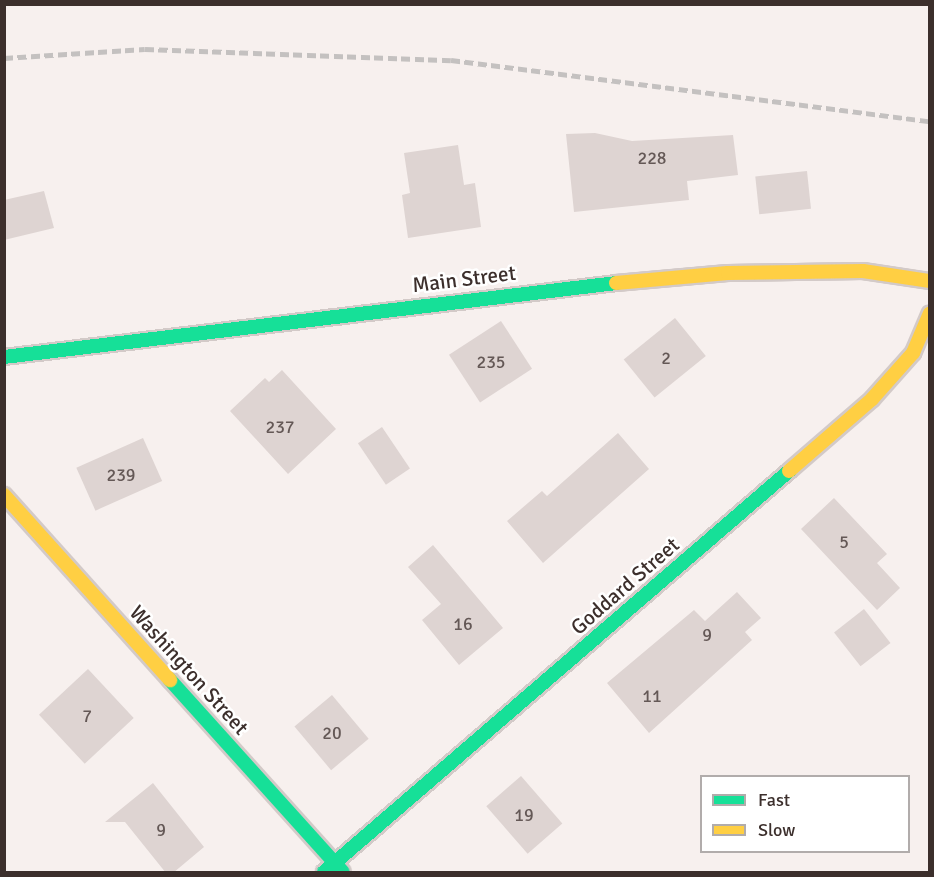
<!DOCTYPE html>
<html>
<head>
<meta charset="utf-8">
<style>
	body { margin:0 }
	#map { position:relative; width:934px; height:877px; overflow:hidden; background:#f7f0ee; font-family:Signika,sans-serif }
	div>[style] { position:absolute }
	.building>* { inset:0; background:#ded4d2; transform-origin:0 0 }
	.roads { filter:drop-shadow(2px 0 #d3cac8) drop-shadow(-2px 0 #d3cac8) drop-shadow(0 2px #d3cac8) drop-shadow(0 -2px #d3cac8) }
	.fast>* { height:14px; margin:-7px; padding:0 7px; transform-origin:7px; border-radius:7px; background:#16e098 }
	.slow>* { height:14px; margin:-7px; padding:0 7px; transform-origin:7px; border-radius:7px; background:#ffcf43 }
	.rail>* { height:4.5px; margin-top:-2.25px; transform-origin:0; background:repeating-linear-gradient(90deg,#c4c1c0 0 9px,transparent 0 13.5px) }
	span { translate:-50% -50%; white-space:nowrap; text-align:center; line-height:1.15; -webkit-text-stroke:5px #fff; paint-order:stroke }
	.number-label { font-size:18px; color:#645856 }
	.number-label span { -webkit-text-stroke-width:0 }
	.street-label { font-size:21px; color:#3c2f2c }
	.frame { position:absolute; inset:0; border:6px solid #3c2f2c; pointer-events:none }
	.legend { position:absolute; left:700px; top:775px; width:210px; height:78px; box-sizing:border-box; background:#fff; border:2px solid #b1acab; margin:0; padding:8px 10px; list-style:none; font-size:18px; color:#3c2f2c }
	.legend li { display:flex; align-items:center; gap:12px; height:30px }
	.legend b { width:30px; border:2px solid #b1acab }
</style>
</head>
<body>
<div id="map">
	<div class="building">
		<i style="clip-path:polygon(595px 133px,632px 141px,733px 135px,738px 175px,687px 181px,689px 200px,574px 212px,566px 134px)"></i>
		<i style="clip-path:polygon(458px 145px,464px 185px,475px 183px,481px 227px,408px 238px,402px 195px,410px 193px,404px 153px)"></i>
		<i style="left:807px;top:171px;width:38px;height:52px;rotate:84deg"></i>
		<i style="clip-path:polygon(44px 191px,54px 228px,4px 240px,4px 200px)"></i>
		<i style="left:675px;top:318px;width:49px;height:66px;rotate:51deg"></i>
		<i style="left:501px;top:321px;width:57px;height:62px;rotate:57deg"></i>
		<i style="clip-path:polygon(282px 370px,336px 429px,288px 474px,230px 411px,265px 378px,269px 382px)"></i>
		<i style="left:382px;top:427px;width:50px;height:29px;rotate:56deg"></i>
		<i style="clip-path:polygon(618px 433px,649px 469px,543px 563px,507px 521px,542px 491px,547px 496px)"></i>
		<i style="left:143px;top:438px;width:47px;height:73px;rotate:66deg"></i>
		<i style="clip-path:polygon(834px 498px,887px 554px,877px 563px,900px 588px,877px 610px,801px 529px)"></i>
		<i style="clip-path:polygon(433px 545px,503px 628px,459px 665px,422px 620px,441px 604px,408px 567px)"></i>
		<i style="clip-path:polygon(737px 592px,761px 618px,745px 632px,752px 640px,649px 733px,607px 683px,694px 610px,705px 621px)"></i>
		<i style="left:864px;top:609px;width:43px;height:38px;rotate:52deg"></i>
		<i style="left:88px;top:669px;width:67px;height:67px;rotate:47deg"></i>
		<i style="left:332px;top:695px;width:57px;height:49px;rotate:50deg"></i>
		<i style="left:521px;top:776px;width:63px;height:46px;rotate:49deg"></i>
		<i style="clip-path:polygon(153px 783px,204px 847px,173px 873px,166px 873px,125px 822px,105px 822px)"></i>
	</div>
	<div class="roads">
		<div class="fast">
			<i style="left:4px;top:357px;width:616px;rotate:-6.89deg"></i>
			<i style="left:170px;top:680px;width:258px;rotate:48deg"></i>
			<i style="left:324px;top:872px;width:614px;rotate:-40.77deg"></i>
		</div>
		<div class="slow">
			<i style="left:616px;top:283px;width:112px;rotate:-5.1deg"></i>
			<i style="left:728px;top:273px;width:135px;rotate:-0.8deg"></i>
			<i style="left:863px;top:271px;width:68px;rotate:8.5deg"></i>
			<i style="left:789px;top:471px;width:110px;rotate:-40.9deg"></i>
			<i style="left:872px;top:399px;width:62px;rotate:-48.3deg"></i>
			<i style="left:913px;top:353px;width:43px;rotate:-67deg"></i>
			<i style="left:4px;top:495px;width:249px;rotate:48.1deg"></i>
		</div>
	</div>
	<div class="rail">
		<i style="left:4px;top:58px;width:141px;rotate:-3.7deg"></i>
		<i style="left:145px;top:49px;width:306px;rotate:2.1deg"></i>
		<i style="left:451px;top:60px;width:483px;rotate:7.3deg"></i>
	</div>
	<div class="number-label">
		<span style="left:652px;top:158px">228</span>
		<span style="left:666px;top:358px">2</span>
		<span style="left:491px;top:362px">235</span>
		<span style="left:280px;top:427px">237</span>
		<span style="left:121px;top:475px">239</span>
		<span style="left:844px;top:542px">5</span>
		<span style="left:463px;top:624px">16</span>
		<span style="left:707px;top:635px">9</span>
		<span style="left:652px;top:696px">11</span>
		<span style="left:87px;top:716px">7</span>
		<span style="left:332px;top:733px">20</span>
		<span style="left:524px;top:815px">19</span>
		<span style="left:161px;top:830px">9</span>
	</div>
	<div class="street-label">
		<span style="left:464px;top:279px;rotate:-7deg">Main Street</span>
		<span style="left:625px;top:586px;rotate:-41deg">Goddard Street</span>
		<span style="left:189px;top:670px;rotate:48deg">Washington Street</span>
	</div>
	<div class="frame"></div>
	<ul class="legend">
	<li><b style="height:8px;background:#16e098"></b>Fast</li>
	<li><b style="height:8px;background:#ffcf43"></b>Slow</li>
	</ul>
</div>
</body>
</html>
